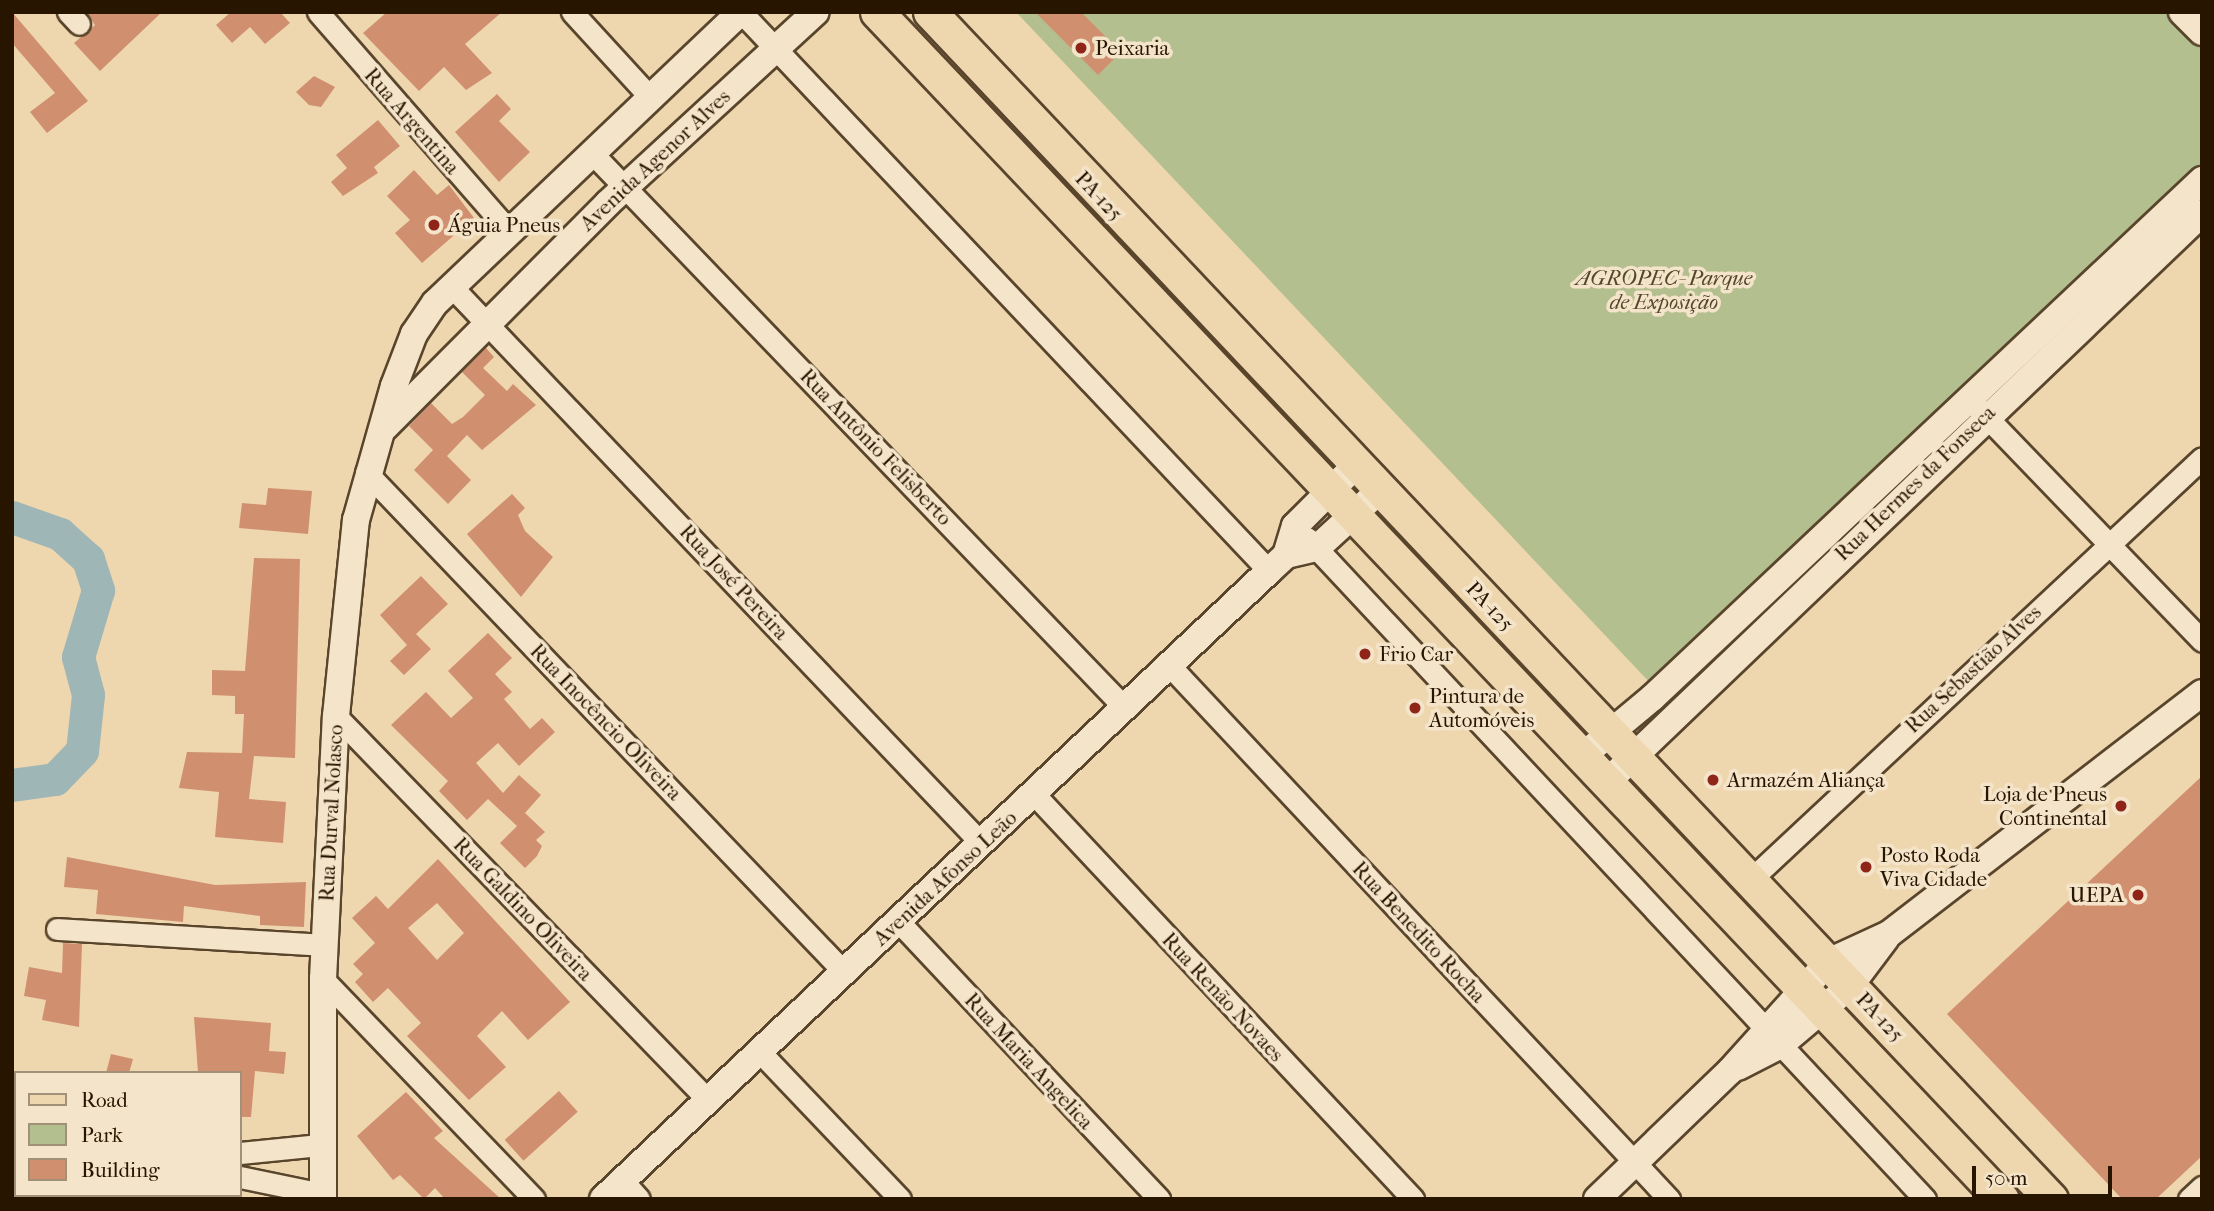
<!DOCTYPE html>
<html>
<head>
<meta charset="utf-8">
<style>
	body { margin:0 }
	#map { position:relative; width:2214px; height:1211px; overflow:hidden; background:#eed6ae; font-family:"IM FELL French Canon",serif }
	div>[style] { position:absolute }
	.green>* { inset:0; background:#b3bf8f }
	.river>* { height:33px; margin:-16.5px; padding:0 16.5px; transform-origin:16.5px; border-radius:16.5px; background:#9fb6b7 }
	.building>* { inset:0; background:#d09070; transform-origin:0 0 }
	.roads { filter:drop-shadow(2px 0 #59452c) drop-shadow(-2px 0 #59452c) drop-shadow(0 2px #59452c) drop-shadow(0 -2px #59452c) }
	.minor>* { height:21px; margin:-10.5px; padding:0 10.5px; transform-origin:10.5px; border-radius:10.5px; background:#f4e4ca }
	.tertiary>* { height:26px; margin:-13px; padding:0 13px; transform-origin:13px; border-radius:13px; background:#f4e4ca }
	.primary>* { height:33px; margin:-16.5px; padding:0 16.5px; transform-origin:16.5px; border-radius:16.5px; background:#eed6ae }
	.dots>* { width:19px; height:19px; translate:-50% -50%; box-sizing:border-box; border:4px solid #f4e4ca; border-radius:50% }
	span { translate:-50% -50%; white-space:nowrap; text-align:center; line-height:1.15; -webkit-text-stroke:7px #f4e4ca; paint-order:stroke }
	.poi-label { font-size:21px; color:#271500 }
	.left { translate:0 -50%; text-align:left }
	.right { translate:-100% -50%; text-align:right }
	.street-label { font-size:21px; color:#271500 }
	.park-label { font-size:21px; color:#51482b; font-style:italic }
	.frame { position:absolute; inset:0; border:14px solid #271500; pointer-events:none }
	.legend { position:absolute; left:14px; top:1071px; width:228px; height:126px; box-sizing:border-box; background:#f4e4ca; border:2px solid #a29179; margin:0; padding:9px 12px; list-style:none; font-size:21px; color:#271500 }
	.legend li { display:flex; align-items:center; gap:14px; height:35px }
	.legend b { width:35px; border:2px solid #a29179 }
	.scale { position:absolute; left:1972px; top:1166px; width:140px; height:32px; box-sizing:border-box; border:4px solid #271500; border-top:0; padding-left:9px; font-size:21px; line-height:24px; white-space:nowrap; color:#271500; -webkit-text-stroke:5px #f4e4ca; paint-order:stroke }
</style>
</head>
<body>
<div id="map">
	<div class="green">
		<i style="clip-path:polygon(1016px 12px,2171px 12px,2202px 43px,2202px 165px,1654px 687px)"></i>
	</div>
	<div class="river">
		<i style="left:12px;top:517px;width:51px;rotate:19.5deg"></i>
		<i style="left:60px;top:534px;width:38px;rotate:42deg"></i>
		<i style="left:88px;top:559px;width:33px;rotate:72deg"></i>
		<i style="left:98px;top:590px;width:70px;rotate:106.6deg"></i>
		<i style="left:78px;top:657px;width:39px;rotate:75deg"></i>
		<i style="left:88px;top:695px;width:56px;rotate:96.1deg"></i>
		<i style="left:82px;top:751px;width:39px;rotate:134deg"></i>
		<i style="left:55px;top:779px;width:43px;rotate:172.1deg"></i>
	</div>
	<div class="building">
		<i style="clip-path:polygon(12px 12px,88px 101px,47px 133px,30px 112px,55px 93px,12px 43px)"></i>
		<i style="clip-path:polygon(86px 12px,162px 12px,100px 71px,74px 43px,95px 25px)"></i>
		<i style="clip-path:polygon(231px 12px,280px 12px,290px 23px,265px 44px,250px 27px,232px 43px,216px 25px)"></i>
		<i style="clip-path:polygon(387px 12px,502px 12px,465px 44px,492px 73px,466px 90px,444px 67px,419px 91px,363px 33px)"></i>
		<i style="clip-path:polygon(1035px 12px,1081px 12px,1121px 52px,1098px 75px)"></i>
		<i style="clip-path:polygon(314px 76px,335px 87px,321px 107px,309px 105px,296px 92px)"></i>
		<i style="clip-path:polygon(497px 94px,511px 109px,499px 121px,530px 152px,499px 182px,455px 132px)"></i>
		<i style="clip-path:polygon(378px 120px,400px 146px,374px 167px,378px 173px,343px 196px,331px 182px,347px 168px,336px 155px)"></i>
		<i style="clip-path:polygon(414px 170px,437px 195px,449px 185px,474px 218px,422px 263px,395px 233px,410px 220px,387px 196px)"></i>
		<i style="clip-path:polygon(486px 348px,494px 357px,483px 368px,507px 391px,513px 384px,536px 405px,482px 450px,467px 435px,447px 456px,471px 480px,448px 504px,414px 470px,433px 450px,409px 426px,431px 403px,452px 424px,463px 417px,485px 395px,462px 372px)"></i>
		<i style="clip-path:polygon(268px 488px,312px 491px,308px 534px,239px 528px,242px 503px,266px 505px)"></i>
		<i style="clip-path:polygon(512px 494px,525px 508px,518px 515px,525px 531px,553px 557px,521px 597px,467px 534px)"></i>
		<i style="clip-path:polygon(254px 558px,300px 559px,295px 758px,254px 756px,249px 799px,286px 802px,283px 843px,215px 837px,219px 792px,179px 788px,187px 752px,242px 753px,244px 714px,235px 714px,235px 696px,212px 695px,212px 670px,245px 671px)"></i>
		<i style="clip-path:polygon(421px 576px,448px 604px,416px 634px,431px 649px,404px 675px,390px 661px,407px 645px,380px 615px)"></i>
		<i style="clip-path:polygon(488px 633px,512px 658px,495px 674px,512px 692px,504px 699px,530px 729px,542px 718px,555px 732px,519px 766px,498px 743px,476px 763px,503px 793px,519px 775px,541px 795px,525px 813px,545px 832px,536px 840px,542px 846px,537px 856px,525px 868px,500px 843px,517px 826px,488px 799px,467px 820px,439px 791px,448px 781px,391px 725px,426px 692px,451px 718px,473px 698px,448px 671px)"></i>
		<i style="clip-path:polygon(2202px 776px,2202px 1156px,2156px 1199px,2122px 1199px,1947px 1014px)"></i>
		<i style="clip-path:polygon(67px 857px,215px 885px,306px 882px,304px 927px,260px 925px,260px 916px,184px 906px,183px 922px,96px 914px,98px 890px,64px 887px)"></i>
		<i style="clip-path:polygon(evenodd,438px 859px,570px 1002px,528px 1040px,502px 1011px,477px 1036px,506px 1067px,469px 1100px,407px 1036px,421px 1023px,388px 988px,373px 1002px,355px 982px,363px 974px,353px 964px,375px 943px,352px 918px,376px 896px,388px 909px,438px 859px,437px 903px,464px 933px,437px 960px,408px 928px,437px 903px)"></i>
		<i style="clip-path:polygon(63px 943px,82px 944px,79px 1027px,42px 1020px,46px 1000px,24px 996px,29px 967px,62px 973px)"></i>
		<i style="clip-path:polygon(194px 1017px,271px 1023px,269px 1051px,286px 1052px,284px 1074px,255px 1071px,251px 1117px,240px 1117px,240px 1073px,198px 1073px)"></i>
		<i style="clip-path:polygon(111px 1054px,133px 1059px,129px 1073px,106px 1073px)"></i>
		<i style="left:559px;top:1091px;width:28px;height:73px;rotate:48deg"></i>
		<i style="clip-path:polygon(406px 1092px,443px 1131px,434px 1138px,501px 1199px,445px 1199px,435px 1188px,424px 1199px,400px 1175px,393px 1180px,357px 1136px)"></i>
	</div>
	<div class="roads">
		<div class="minor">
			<i style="left:68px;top:12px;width:16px;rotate:47deg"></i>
			<i style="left:318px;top:12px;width:288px;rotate:48.9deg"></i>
			<i style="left:572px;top:12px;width:115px;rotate:47.5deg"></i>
			<i style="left:741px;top:12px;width:769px;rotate:46.63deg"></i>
			<i style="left:591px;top:152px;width:771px;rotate:46.16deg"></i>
			<i style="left:451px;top:286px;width:769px;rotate:46.42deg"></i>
			<i style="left:1978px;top:408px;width:323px;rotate:46.1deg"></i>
			<i style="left:366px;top:472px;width:693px;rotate:46.29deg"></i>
			<i style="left:1307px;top:538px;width:905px;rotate:46.93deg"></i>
			<i style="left:1169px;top:665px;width:732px;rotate:46.88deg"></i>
			<i style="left:336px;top:716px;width:536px;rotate:45.91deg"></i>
			<i style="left:1034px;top:794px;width:555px;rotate:46.9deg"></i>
			<i style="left:1748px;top:882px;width:621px;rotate:-43.04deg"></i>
			<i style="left:899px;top:922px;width:380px;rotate:46.8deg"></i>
			<i style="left:57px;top:929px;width:267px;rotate:3.4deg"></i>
			<i style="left:323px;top:979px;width:305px;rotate:46.2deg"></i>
			<i style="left:762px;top:1054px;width:200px;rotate:46.4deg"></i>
			<i style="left:12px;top:1136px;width:4px;rotate:14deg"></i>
			<i style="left:240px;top:1153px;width:80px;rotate:-5.7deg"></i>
			<i style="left:240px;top:1177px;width:84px;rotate:11.7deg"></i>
			<i style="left:622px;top:1180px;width:25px;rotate:48deg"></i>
			<i style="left:2189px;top:1199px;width:18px;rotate:-43deg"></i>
		</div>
		<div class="tertiary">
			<i style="left:2182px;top:12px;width:28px;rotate:45deg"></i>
			<i style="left:385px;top:427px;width:316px;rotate:-45.1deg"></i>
			<i style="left:608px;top:203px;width:282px;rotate:-42.6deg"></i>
			<i style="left:1286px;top:555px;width:30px;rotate:-73deg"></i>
			<i style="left:1295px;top:526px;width:86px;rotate:-45deg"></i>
			<i style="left:1580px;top:758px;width:94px;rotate:-39.8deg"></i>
			<i style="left:1652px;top:698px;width:756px;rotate:-43.28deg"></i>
			<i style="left:1605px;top:784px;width:826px;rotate:-43.72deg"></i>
			<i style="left:1738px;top:1067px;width:46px;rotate:-27.1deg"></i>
			<i style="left:1779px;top:1046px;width:93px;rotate:-40.2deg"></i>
			<i style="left:1850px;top:986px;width:60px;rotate:-53.1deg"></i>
			<i style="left:323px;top:1199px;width:220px;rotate:-90deg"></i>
			<i style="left:323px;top:979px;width:263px;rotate:-87.2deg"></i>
			<i style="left:336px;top:716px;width:197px;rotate:-84.2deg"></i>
			<i style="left:356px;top:520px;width:139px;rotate:-74.2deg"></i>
			<i style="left:394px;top:386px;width:56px;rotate:-69deg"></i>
			<i style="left:414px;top:334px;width:37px;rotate:-56deg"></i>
			<i style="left:435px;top:303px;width:422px;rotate:-43.6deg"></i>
			<i style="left:603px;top:1199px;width:915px;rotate:-43.32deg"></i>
			<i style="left:1269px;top:571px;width:23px;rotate:-43deg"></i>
			<i style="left:1286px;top:555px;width:32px;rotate:-13deg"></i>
			<i style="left:1317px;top:548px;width:86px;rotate:-42.6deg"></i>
			<i style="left:1597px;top:1199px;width:185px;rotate:-43.9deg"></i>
			<i style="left:1730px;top:1071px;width:147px;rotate:-48deg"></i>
			<i style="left:1828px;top:962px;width:67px;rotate:-24.7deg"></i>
			<i style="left:1889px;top:934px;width:395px;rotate:-37.6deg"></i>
		</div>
		<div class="primary">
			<i style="left:877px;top:12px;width:1635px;rotate:46.54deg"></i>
			<i style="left:930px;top:12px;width:1633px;rotate:46.64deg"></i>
		</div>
	</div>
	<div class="dots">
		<i style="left:1081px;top:48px;background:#8f2418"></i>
		<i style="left:434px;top:225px;background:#8f2418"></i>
		<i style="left:1365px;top:654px;background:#8f2418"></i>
		<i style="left:1415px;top:708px;background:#8f2418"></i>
		<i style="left:1713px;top:780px;background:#8f2418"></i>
		<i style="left:2121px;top:806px;background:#8f2418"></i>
		<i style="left:1866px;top:867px;background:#8f2418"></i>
		<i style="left:2138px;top:895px;background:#8f2418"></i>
	</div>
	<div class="poi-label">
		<span class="left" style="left:1095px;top:48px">Peixaria</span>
		<span class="left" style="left:448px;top:225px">Águia Pneus</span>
		<span class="left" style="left:1379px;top:654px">Frio Car</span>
		<span class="left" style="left:1429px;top:708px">Pintura de<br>Automóveis</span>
		<span class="left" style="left:1727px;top:780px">Armazém Aliança</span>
		<span class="right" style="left:2107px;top:806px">Loja de Pneus<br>Continental</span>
		<span class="left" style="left:1880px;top:867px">Posto Roda<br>Viva Cidade</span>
		<span class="right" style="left:2124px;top:895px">UEPA</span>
	</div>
	<div class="street-label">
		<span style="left:412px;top:121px;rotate:49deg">Rua Argentina</span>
		<span style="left:655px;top:160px;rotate:-43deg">Avenida Agenor Alves</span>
		<span style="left:1099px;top:196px;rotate:47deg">PA-125</span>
		<span style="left:876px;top:447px;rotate:46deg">Rua Antônio Felisberto</span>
		<span style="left:1915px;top:483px;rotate:-44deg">Rua Hermes da Fonseca</span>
		<span style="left:734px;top:582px;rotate:47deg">Rua José Pereira</span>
		<span style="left:1490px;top:606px;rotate:47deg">PA-125</span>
		<span style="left:1973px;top:669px;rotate:-43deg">Rua Sebastião Alves</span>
		<span style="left:606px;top:722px;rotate:46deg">Rua Inocêncio Oliveira</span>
		<span style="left:331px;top:813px;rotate:-87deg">Rua Durval Nolasco</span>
		<span style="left:945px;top:878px;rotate:-43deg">Avenida Afonso Leão</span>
		<span style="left:523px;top:909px;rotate:46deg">Rua Galdino Oliveira</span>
		<span style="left:1419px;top:932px;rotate:47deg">Rua Benedito Rocha</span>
		<span style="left:1223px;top:997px;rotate:47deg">Rua Renão Novaes</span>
		<span style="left:1880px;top:1017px;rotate:47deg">PA-125</span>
		<span style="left:1029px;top:1061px;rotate:47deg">Rua Maria Angelica</span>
	</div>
	<div class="park-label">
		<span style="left:1664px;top:290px">AGROPEC- Parque<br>de Exposição</span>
	</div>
	<div class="frame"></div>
	<ul class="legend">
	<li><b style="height:9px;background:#eed6ae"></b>Road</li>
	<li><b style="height:19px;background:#b3bf8f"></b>Park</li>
	<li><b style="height:19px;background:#d09070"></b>Building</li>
	</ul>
	<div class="scale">50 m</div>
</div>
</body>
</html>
